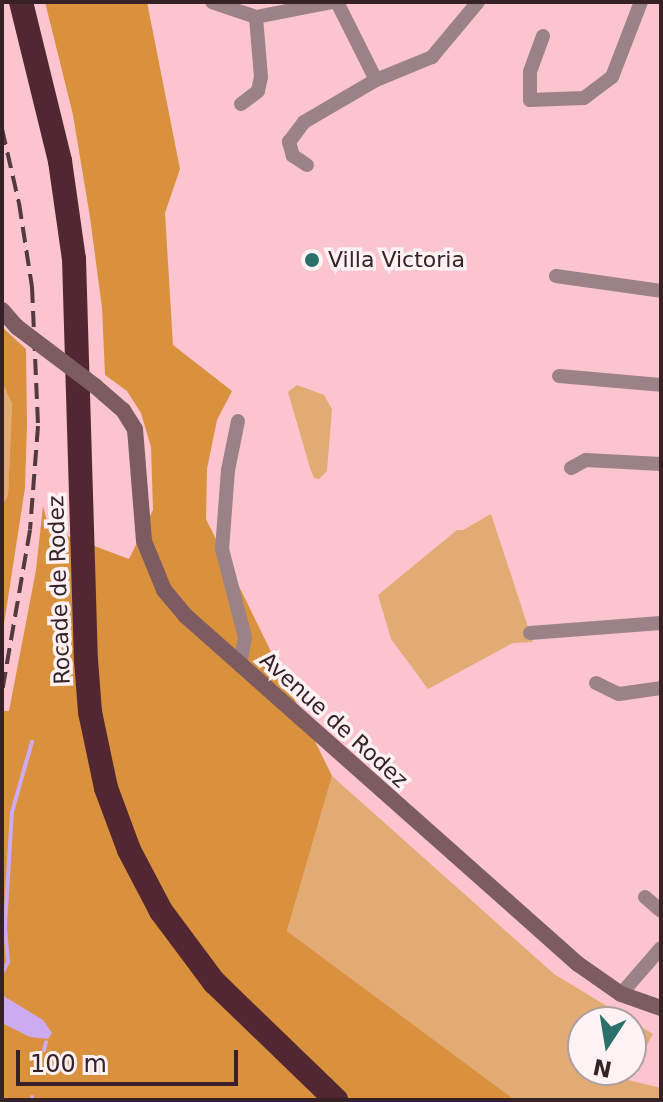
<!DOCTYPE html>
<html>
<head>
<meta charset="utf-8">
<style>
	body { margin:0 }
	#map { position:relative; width:663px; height:1102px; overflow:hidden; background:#fcc4ce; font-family:"DejaVu Sans",sans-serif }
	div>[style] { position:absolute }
	.green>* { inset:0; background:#e2ab73 }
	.forest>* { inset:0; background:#da913d }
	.water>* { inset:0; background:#cdabf2 }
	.stream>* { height:4px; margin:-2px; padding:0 2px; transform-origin:2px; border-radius:2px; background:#cdabf2 }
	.street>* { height:14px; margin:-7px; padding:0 7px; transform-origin:7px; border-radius:7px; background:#9a8286 }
	.secondary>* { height:16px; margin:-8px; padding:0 8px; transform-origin:8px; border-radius:8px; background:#7c5b61 }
	.highway>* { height:24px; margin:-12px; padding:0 12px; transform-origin:12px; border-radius:12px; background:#522731 }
	.rail>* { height:4px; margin-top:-2px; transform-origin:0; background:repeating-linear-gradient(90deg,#533a3f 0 16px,transparent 0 24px) }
	.secondary-bridge>* { height:16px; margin:-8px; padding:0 8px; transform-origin:8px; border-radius:8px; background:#7c5b61 }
	.dots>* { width:22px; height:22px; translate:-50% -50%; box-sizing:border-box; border:4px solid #fef2f4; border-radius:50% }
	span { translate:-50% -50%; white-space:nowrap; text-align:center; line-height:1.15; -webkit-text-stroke:7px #fef2f4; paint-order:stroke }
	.poi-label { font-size:22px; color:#362226 }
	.left { translate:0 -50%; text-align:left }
	.street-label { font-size:22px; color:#362226 }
	.frame { position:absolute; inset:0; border:4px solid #362226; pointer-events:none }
	.north { position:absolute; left:567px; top:1006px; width:80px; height:80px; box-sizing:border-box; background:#fef2f4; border:2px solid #ae9fa2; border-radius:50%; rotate:192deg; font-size:22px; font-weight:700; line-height:32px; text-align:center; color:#362226 }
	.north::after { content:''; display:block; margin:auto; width:28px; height:36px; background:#29716a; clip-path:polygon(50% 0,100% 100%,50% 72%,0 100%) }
	.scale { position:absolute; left:16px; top:1050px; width:222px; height:36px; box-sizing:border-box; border:4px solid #362226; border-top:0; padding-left:10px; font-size:24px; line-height:28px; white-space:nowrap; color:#362226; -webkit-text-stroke:6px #fef2f4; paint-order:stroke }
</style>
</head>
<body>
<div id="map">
	<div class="green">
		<i style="clip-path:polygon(2px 382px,12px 404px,8px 495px,2px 505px)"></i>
		<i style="clip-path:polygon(297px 385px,324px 395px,332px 409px,327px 471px,319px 479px,314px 478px,310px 468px,288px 392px)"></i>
		<i style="clip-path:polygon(491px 514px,533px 642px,513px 643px,428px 689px,391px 639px,378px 595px,457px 530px,463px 530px)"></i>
		<i style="clip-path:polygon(evenodd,332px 776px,554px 974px,653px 1034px,628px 1080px,661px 1088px,661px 1100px,515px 1100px,287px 931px,332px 776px,583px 1022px,631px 1022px,631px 1070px,583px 1070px,583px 1022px)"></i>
	</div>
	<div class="forest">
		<i style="clip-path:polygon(45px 2px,147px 2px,180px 169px,165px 213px,173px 345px,232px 391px,217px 420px,207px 469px,206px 519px,332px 776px,287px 931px,515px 1100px,2px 1100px,2px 711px,9px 711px,36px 570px,43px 506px,49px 529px,129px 559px,153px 510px,151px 447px,141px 413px,127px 391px,105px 375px,102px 308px,90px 217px,73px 115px)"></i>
		<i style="clip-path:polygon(2px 327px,26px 349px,27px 425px,25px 488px,2px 637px,2px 505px,8px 495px,12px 404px,2px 382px)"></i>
	</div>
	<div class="water">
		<i style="clip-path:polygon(2px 995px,43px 1020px,52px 1033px,48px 1039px,30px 1037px,2px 1023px)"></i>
	</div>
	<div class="stream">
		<i style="left:2px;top:973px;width:13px;rotate:-61deg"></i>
		<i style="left:8px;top:962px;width:36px;rotate:-95deg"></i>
		<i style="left:5px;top:926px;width:114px;rotate:-86.5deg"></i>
		<i style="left:12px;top:812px;width:73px;rotate:-74.1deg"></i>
		<i style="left:44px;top:1050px;width:8px;rotate:-76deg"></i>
		<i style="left:32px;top:1097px;width:3px;rotate:90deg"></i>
	</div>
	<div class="street">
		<i style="left:212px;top:2px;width:46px;rotate:18.8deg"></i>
		<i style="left:256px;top:17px;width:77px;rotate:-11.2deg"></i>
		<i style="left:337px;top:2px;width:87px;rotate:63.4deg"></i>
		<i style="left:543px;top:36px;width:38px;rotate:110deg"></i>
		<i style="left:530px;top:72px;width:28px;rotate:90deg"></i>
		<i style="left:530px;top:100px;width:54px;rotate:-2.1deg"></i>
		<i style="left:584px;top:98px;width:35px;rotate:-37deg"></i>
		<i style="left:612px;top:77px;width:80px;rotate:-68.9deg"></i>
		<i style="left:241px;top:104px;width:21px;rotate:-37deg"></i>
		<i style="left:258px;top:91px;width:14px;rotate:-78deg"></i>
		<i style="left:261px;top:77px;width:60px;rotate:-94.8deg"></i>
		<i style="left:307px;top:165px;width:17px;rotate:-147deg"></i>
		<i style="left:293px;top:156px;width:15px;rotate:-106deg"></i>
		<i style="left:289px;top:142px;width:25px;rotate:-53deg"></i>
		<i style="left:304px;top:122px;width:83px;rotate:-30.3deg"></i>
		<i style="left:376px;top:80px;width:61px;rotate:-22.3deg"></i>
		<i style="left:432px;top:57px;width:72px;rotate:-50.1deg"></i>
		<i style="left:556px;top:276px;width:106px;rotate:8.1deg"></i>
		<i style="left:559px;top:376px;width:102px;rotate:5deg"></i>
		<i style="left:238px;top:421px;width:50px;rotate:101.5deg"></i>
		<i style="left:228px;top:470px;width:79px;rotate:94.3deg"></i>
		<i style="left:222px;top:549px;width:91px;rotate:75.4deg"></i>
		<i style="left:245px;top:637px;width:29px;rotate:100deg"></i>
		<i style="left:571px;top:468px;width:17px;rotate:-28deg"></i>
		<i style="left:586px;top:460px;width:75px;rotate:3.1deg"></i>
		<i style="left:530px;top:633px;width:131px;rotate:-4.4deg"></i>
		<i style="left:596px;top:683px;width:25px;rotate:26deg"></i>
		<i style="left:619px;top:694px;width:42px;rotate:-8.1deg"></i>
		<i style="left:645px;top:897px;width:21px;rotate:41deg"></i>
		<i style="left:621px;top:994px;width:61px;rotate:-49deg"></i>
	</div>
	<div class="secondary">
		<i style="left:2px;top:310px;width:23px;rotate:49deg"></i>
		<i style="left:95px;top:386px;width:37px;rotate:41deg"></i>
		<i style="left:123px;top:410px;width:22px;rotate:58deg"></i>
		<i style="left:135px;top:429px;width:112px;rotate:85.4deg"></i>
		<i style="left:144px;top:541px;width:53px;rotate:67.8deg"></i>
		<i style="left:164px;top:590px;width:35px;rotate:50deg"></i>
		<i style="left:187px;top:617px;width:523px;rotate:41.59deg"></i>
		<i style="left:578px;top:964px;width:52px;rotate:34.9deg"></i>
		<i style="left:621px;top:994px;width:42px;rotate:19.3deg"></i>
	</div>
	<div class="highway">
		<i style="left:21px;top:2px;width:164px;rotate:76.2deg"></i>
		<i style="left:60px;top:161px;width:99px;rotate:81.9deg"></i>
		<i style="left:74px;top:259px;width:401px;rotate:88.3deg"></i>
		<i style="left:86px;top:660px;width:52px;rotate:85.6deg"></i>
		<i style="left:90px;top:712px;width:78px;rotate:78.1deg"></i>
		<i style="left:106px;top:788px;width:66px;rotate:69.6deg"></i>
		<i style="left:129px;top:850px;width:69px;rotate:62.3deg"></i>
		<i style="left:161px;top:911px;width:89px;rotate:53.3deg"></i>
		<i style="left:214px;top:982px;width:170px;rotate:44deg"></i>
	</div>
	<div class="rail">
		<i style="left:2px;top:129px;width:76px;rotate:77.1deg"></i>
		<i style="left:19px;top:203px;width:85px;rotate:81.2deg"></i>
		<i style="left:32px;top:287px;width:139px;rotate:87.5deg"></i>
		<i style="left:38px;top:426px;width:104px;rotate:94.4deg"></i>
		<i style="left:30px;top:530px;width:164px;rotate:99.8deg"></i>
	</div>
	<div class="secondary-bridge">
		<i style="left:17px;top:327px;width:98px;rotate:37.1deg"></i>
	</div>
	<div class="dots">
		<i style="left:312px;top:260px;background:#29716a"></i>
	</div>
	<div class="poi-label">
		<span class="left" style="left:328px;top:260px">Villa Victoria</span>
	</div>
	<div class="street-label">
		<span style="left:59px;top:590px;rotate:-92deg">Rocade de Rodez</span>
		<span style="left:334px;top:720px;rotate:42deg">Avenue de Rodez</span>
	</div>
	<div class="frame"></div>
	<div class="north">N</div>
	<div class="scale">100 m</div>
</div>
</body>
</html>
